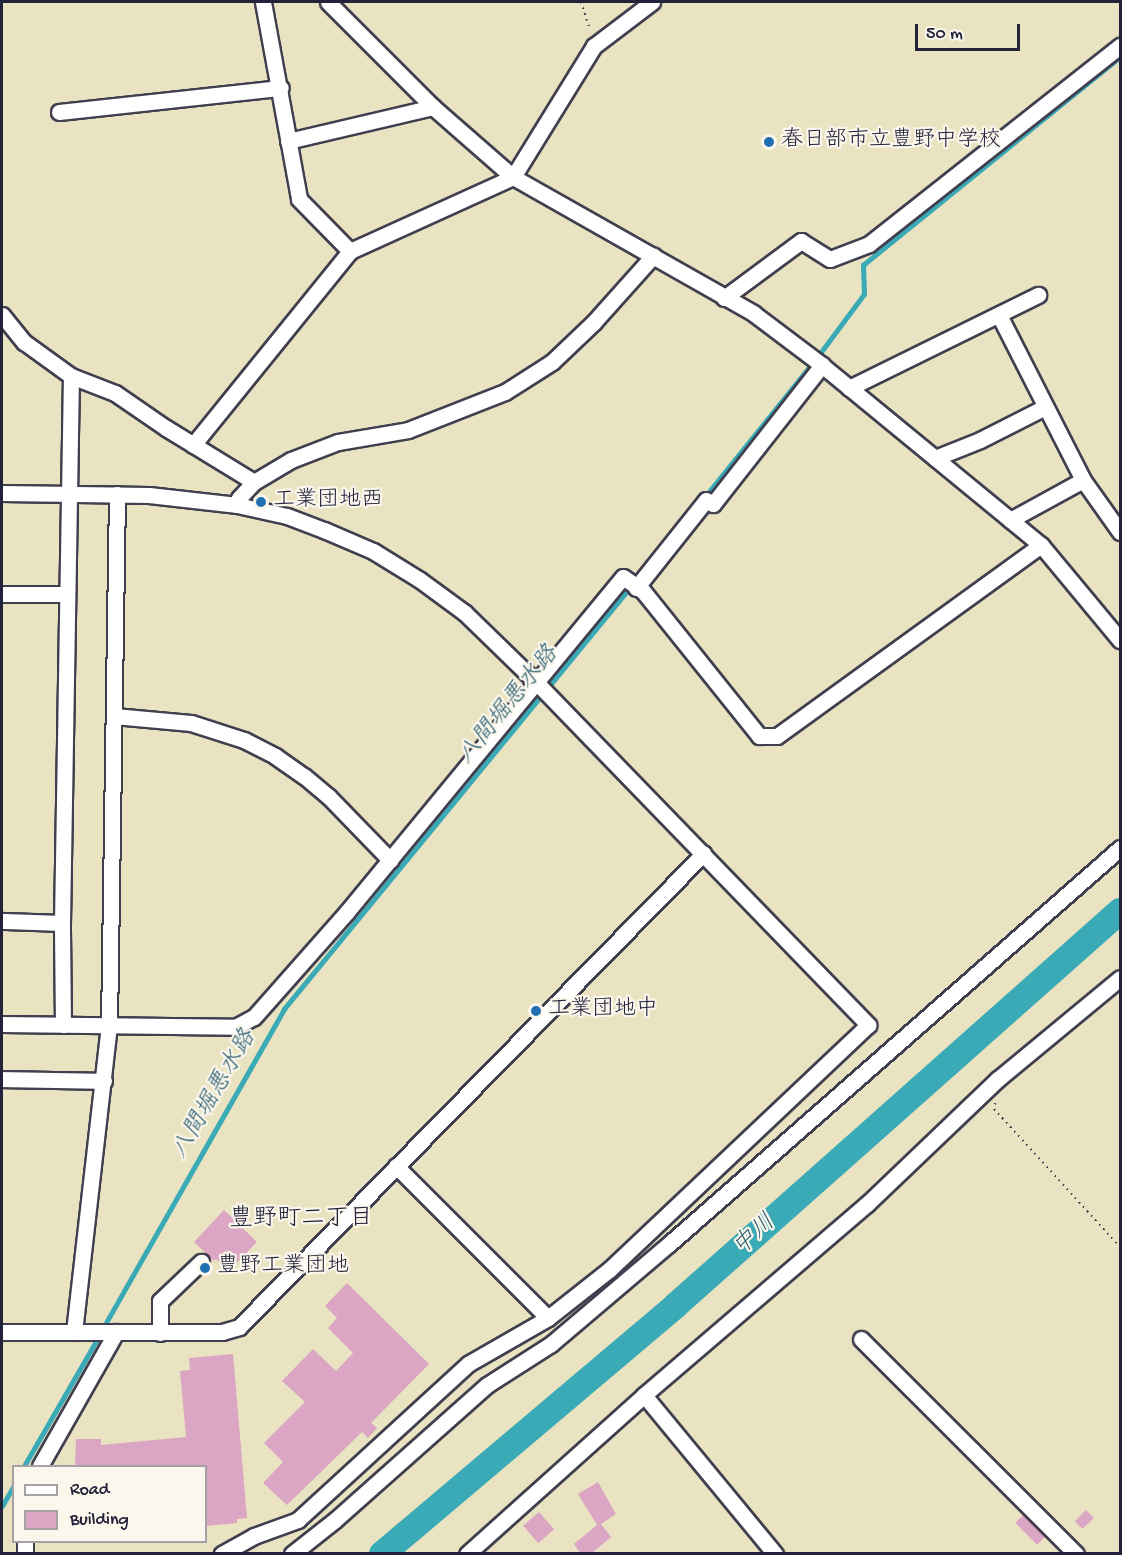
<!DOCTYPE html>
<html>
<head>
<meta charset="utf-8">
<style>
	body { margin:0 }
	#map { position:relative; width:1122px; height:1555px; overflow:hidden; background:#eae3c1; font-family:"Gochi Hand","Klee One",sans-serif }
	div>[style] { position:absolute }
	.stream>* { height:4.5px; margin:-2.25px; padding:0 2.25px; transform-origin:2.25px; border-radius:2.25px; background:#39aab6 }
	.river>* { height:26px; margin:-13px; padding:0 13px; transform-origin:13px; border-radius:13px; background:#39aab6 }
	.building>* { inset:0; background:#dba5c4; transform-origin:0 0 }
	.path>* { height:2px; margin-top:-1px; transform-origin:0; background:repeating-linear-gradient(90deg,#403f4f 0 1.5px,transparent 0 6px) }
	.roads { filter:drop-shadow(2px 0 #403f4f) drop-shadow(-2px 0 #403f4f) drop-shadow(0 2px #403f4f) drop-shadow(0 -2px #403f4f) }
	.minor>* { height:15px; margin:-7.5px; padding:0 7.5px; transform-origin:7.5px; border-radius:7.5px; background:#fff }
	.dots>* { width:16px; height:16px; translate:-50% -50%; box-sizing:border-box; border:3px solid #fbf7ec; border-radius:50% }
	span { translate:-50% -50%; white-space:nowrap; text-align:center; line-height:1.15; -webkit-text-stroke:4.5px #fbf7ec; paint-order:stroke }
	.poi-label { font-size:22px; color:#22223b }
	.left { translate:0 -50%; text-align:left }
	.water-label { font-size:24px; color:#2c5f72; font-style:italic }
	.neighbourhood-label { font-size:24px; color:#22223b }
	.frame { position:absolute; inset:0; border:3px solid #22223b; pointer-events:none }
	.legend { position:absolute; left:12px; top:1465px; width:195px; height:78px; box-sizing:border-box; background:#fbf7ec; border:2px solid #a4a2a5; margin:0; padding:8px 10px; list-style:none; font-size:18px; color:#22223b }
	.legend li { display:flex; align-items:center; gap:12px; height:30px }
	.legend b { width:30px; border:2px solid #a4a2a5 }
	.scale { position:absolute; left:915px; top:24px; width:105px; height:27px; box-sizing:border-box; border:3px solid #22223b; border-top:0; padding-left:8px; font-size:18px; line-height:21px; white-space:nowrap; color:#22223b; -webkit-text-stroke:4px #fbf7ec; paint-order:stroke }
</style>
</head>
<body>
<div id="map">
	<div class="stream">
		<i style="left:704px;top:498px;width:182px;rotate:-51.2deg"></i>
		<i style="left:818px;top:356px;width:77px;rotate:-53.4deg"></i>
		<i style="left:864px;top:294px;width:29px;rotate:-92deg"></i>
		<i style="left:863px;top:265px;width:331px;rotate:-39deg"></i>
		<i style="left:103px;top:1328px;width:367px;rotate:-60.4deg"></i>
		<i style="left:284px;top:1009px;width:549px;rotate:-50.62deg"></i>
		<i style="left:24px;top:1466px;width:150px;rotate:-60deg"></i>
		<i style="left:2px;top:1506px;width:24px;rotate:-60deg"></i>
	</div>
	<div class="river">
		<i style="left:382px;top:1554px;width:384px;rotate:-40.2deg"></i>
		<i style="left:675px;top:1306px;width:595px;rotate:-41.59deg"></i>
	</div>
	<div class="building">
		<i style="clip-path:polygon(224px 1210px,257px 1242px,229px 1271px,216px 1259px,214px 1261px,194px 1242px)"></i>
		<i style="clip-path:polygon(347px 1283px,429px 1364px,371px 1423px,377px 1428px,368px 1438px,362px 1432px,287px 1505px,263px 1483px,283px 1462px,264px 1443px,305px 1402px,282px 1381px,313px 1349px,336px 1371px,353px 1353px,328px 1328px,337px 1318px,325px 1306px)"></i>
		<i style="clip-path:polygon(233px 1354px,247px 1518px,237px 1519px,237px 1523px,206px 1526px,206px 1467px,75px 1467px,76px 1439px,101px 1439px,101px 1445px,186px 1437px,180px 1371px,190px 1370px,189px 1358px)"></i>
		<i style="clip-path:polygon(598px 1482px,616px 1514px,601px 1524px,611px 1537px,591px 1554px,581px 1554px,574px 1544px,597px 1525px,578px 1494px)"></i>
		<i style="left:1086px;top:1510px;width:11px;height:16px;rotate:45deg"></i>
		<i style="left:539px;top:1512px;width:23px;height:21px;rotate:49deg"></i>
		<i style="left:1023px;top:1515px;width:31px;height:11px;rotate:45deg"></i>
	</div>
	<div class="path">
		<i style="left:581px;top:2px;width:29px;rotate:72deg"></i>
		<i style="left:995px;top:1103px;width:6px;rotate:99deg"></i>
		<i style="left:994px;top:1109px;width:187px;rotate:47.6deg"></i>
	</div>
	<div class="roads">
		<div class="minor">
			<i style="left:263px;top:2px;width:200px;rotate:79.6deg"></i>
			<i style="left:299px;top:199px;width:73px;rotate:45.6deg"></i>
			<i style="left:328px;top:2px;width:148px;rotate:45deg"></i>
			<i style="left:433px;top:107px;width:106px;rotate:41.2deg"></i>
			<i style="left:513px;top:177px;width:276px;rotate:29.5deg"></i>
			<i style="left:753px;top:313px;width:81px;rotate:37deg"></i>
			<i style="left:818px;top:362px;width:288px;rotate:39.4deg"></i>
			<i style="left:1041px;top:545px;width:124px;rotate:50.3deg"></i>
			<i style="left:59px;top:112px;width:223px;rotate:-6.2deg"></i>
			<i style="left:288px;top:141px;width:149px;rotate:-13.2deg"></i>
			<i style="left:724px;top:298px;width:96px;rotate:-36.5deg"></i>
			<i style="left:801px;top:241px;width:34px;rotate:32deg"></i>
			<i style="left:830px;top:259px;width:42px;rotate:-21deg"></i>
			<i style="left:869px;top:244px;width:320px;rotate:-38.3deg"></i>
			<i style="left:2px;top:315px;width:35px;rotate:51deg"></i>
			<i style="left:24px;top:342px;width:58px;rotate:35.9deg"></i>
			<i style="left:71px;top:376px;width:47px;rotate:21.1deg"></i>
			<i style="left:115px;top:393px;width:62px;rotate:34.5deg"></i>
			<i style="left:166px;top:428px;width:103px;rotate:31.5deg"></i>
			<i style="left:999px;top:315px;width:185px;rotate:63deg"></i>
			<i style="left:1083px;top:480px;width:64px;rotate:54.6deg"></i>
			<i style="left:849px;top:388px;width:211px;rotate:-26.2deg"></i>
			<i style="left:193px;top:445px;width:250px;rotate:-51deg"></i>
			<i style="left:350px;top:251px;width:179px;rotate:-24.4deg"></i>
			<i style="left:513px;top:177px;width:154px;rotate:-58.3deg"></i>
			<i style="left:594px;top:46px;width:73px;rotate:-37.2deg"></i>
			<i style="left:935px;top:458px;width:48px;rotate:-21.8deg"></i>
			<i style="left:980px;top:440px;width:73px;rotate:-26.9deg"></i>
			<i style="left:2px;top:493px;width:147px;rotate:0.8deg"></i>
			<i style="left:149px;top:495px;width:89px;rotate:6.5deg"></i>
			<i style="left:237px;top:505px;width:51px;rotate:12.4deg"></i>
			<i style="left:287px;top:516px;width:40px;rotate:21deg"></i>
			<i style="left:324px;top:530px;width:53px;rotate:23.2deg"></i>
			<i style="left:373px;top:551px;width:55px;rotate:31.7deg"></i>
			<i style="left:420px;top:580px;width:56px;rotate:36.3deg"></i>
			<i style="left:465px;top:613px;width:98px;rotate:44.2deg"></i>
			<i style="left:535px;top:681px;width:479px;rotate:45.9deg"></i>
			<i style="left:868px;top:1025px;width:355px;rotate:136.6deg"></i>
			<i style="left:610px;top:1269px;width:79px;rotate:141.7deg"></i>
			<i style="left:548px;top:1318px;width:92px;rotate:150.1deg"></i>
			<i style="left:468px;top:1364px;width:231px;rotate:137.5deg"></i>
			<i style="left:298px;top:1520px;width:47px;rotate:160deg"></i>
			<i style="left:254px;top:1536px;width:37px;rotate:151deg"></i>
			<i style="left:237px;top:505px;width:7px;rotate:-74deg"></i>
			<i style="left:239px;top:498px;width:22px;rotate:-47deg"></i>
			<i style="left:254px;top:482px;width:43px;rotate:-30.7deg"></i>
			<i style="left:291px;top:460px;width:50px;rotate:-21deg"></i>
			<i style="left:338px;top:442px;width:71px;rotate:-9.7deg"></i>
			<i style="left:408px;top:430px;width:104px;rotate:-21.4deg"></i>
			<i style="left:505px;top:392px;width:56px;rotate:-32.6deg"></i>
			<i style="left:552px;top:362px;width:58px;rotate:-43.6deg"></i>
			<i style="left:594px;top:322px;width:89px;rotate:-48.2deg"></i>
			<i style="left:1010px;top:520px;width:83px;rotate:-28.7deg"></i>
			<i style="left:636px;top:588px;width:112px;rotate:-51.5deg"></i>
			<i style="left:706px;top:500px;width:8px;rotate:30deg"></i>
			<i style="left:713px;top:504px;width:177px;rotate:-51.9deg"></i>
			<i style="left:2px;top:594px;width:65px"></i>
			<i style="left:114px;top:716px;width:77px;rotate:5.2deg"></i>
			<i style="left:191px;top:723px;width:56px;rotate:17.8deg"></i>
			<i style="left:244px;top:740px;width:35px;rotate:27deg"></i>
			<i style="left:275px;top:756px;width:35px;rotate:35deg"></i>
			<i style="left:304px;top:776px;width:33px;rotate:40deg"></i>
			<i style="left:329px;top:797px;width:88px;rotate:45.9deg"></i>
			<i style="left:2px;top:921px;width:60px;rotate:1.9deg"></i>
			<i style="left:2px;top:1024px;width:233px;rotate:0.7deg"></i>
			<i style="left:235px;top:1027px;width:21px;rotate:-28deg"></i>
			<i style="left:254px;top:1017px;width:139px;rotate:-48.5deg"></i>
			<i style="left:346px;top:913px;width:435px;rotate:-50.5deg"></i>
			<i style="left:623px;top:577px;width:24px;rotate:35deg"></i>
			<i style="left:643px;top:591px;width:186px;rotate:51.3deg"></i>
			<i style="left:759px;top:736px;width:18px"></i>
			<i style="left:777px;top:736px;width:326px;rotate:-35.9deg"></i>
			<i style="left:63px;top:1025px;width:102px;rotate:-90.6deg"></i>
			<i style="left:62px;top:923px;width:547px;rotate:-89.06deg"></i>
			<i style="left:2px;top:1079px;width:102px;rotate:1.1deg"></i>
			<i style="left:396px;top:1166px;width:215px;rotate:45deg"></i>
			<i style="left:2px;top:1332px;width:220px"></i>
			<i style="left:222px;top:1332px;width:18px;rotate:-16deg"></i>
			<i style="left:239px;top:1327px;width:663px;rotate:-45.55deg"></i>
			<i style="left:74px;top:1332px;width:308px;rotate:-83.5deg"></i>
			<i style="left:109px;top:1026px;width:532px;rotate:-89.14deg"></i>
			<i style="left:160px;top:1333px;width:32px;rotate:-90deg"></i>
			<i style="left:160px;top:1301px;width:57px;rotate:-43.6deg"></i>
			<i style="left:861px;top:1339px;width:304px;rotate:45deg"></i>
			<i style="left:644px;top:1395px;width:206px;rotate:50.5deg"></i>
			<i style="left:40px;top:1466px;width:154px;rotate:-60.4deg"></i>
			<i style="left:25px;top:1554px;width:12px;rotate:-90deg"></i>
			<i style="left:292px;top:1554px;width:55px;rotate:-38.3deg"></i>
			<i style="left:335px;top:1520px;width:203px;rotate:-41.6deg"></i>
			<i style="left:487px;top:1385px;width:76px;rotate:-32.6deg"></i>
			<i style="left:551px;top:1344px;width:155px;rotate:-40.3deg"></i>
			<i style="left:669px;top:1244px;width:600px;rotate:-41.28deg"></i>
			<i style="left:467px;top:1554px;width:238px;rotate:-41.9deg"></i>
			<i style="left:644px;top:1395px;width:294px;rotate:-40.6deg"></i>
			<i style="left:867px;top:1204px;width:181px;rotate:-43.7deg"></i>
			<i style="left:998px;top:1079px;width:158px;rotate:-39.6deg"></i>
		</div>
	</div>
	<div class="dots">
		<i style="left:769px;top:142px;background:#1f6fb2"></i>
		<i style="left:261px;top:502px;background:#1f6fb2"></i>
		<i style="left:536px;top:1011px;background:#1f6fb2"></i>
		<i style="left:205px;top:1268px;background:#1f6fb2"></i>
	</div>
	<div class="poi-label">
		<span class="left" style="left:781px;top:142px">春日部市立豊野中学校</span>
		<span class="left" style="left:273px;top:502px">工業団地西</span>
		<span class="left" style="left:548px;top:1011px">工業団地中</span>
		<span class="left" style="left:217px;top:1268px">豊野工業団地</span>
	</div>
	<div class="water-label">
		<span style="left:509px;top:706px;rotate:-51deg">八間堀悪水路</span>
		<span style="left:215px;top:1095px;rotate:-60deg">八間堀悪水路</span>
		<span style="left:755px;top:1236px;rotate:-42deg">中川</span>
	</div>
	<div class="neighbourhood-label">
		<span style="left:301px;top:1220px">豊野町二丁目</span>
	</div>
	<div class="frame"></div>
	<ul class="legend">
	<li><b style="height:8px;background:#fff"></b>Road</li>
	<li><b style="height:16px;background:#dba5c4"></b>Building</li>
	</ul>
	<div class="scale">50 m</div>
</div>
</body>
</html>
